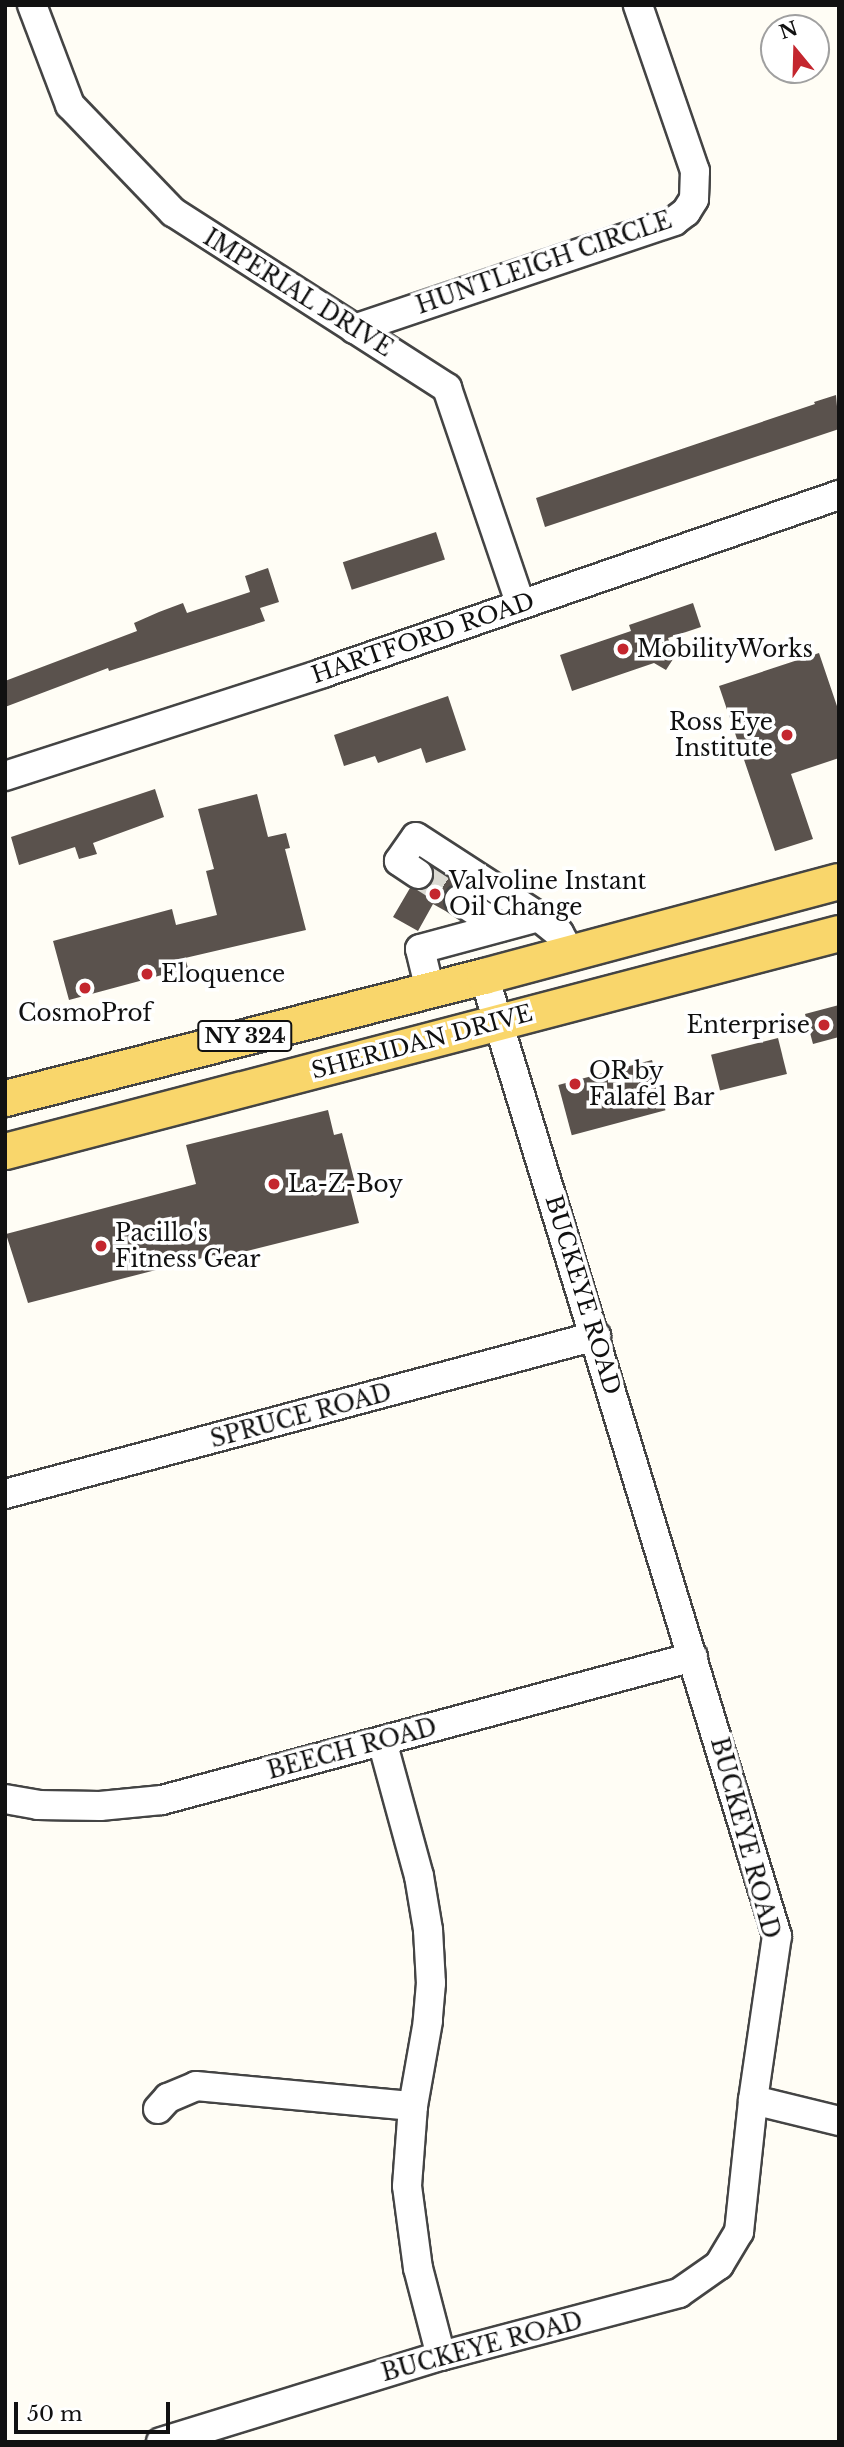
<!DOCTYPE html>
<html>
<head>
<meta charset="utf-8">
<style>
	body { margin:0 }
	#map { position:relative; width:844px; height:2447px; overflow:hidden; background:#fffdf5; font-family:"Libre Baskerville",serif }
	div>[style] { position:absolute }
	.building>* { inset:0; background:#5a524d; transform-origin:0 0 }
	.minor-tunnel>* { height:28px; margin-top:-14px; transform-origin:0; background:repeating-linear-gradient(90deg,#dbdad3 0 28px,transparent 0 42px) }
	.roads { filter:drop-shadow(2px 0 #444) drop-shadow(-2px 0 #444) drop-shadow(0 2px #444) drop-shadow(0 -2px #444) }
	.minor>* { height:28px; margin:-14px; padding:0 14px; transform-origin:14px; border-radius:14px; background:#fff }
	.major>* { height:35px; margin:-17.5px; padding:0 17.5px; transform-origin:17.5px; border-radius:17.5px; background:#f9d66b }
	.dots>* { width:19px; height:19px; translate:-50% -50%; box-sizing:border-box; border:4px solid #fff; border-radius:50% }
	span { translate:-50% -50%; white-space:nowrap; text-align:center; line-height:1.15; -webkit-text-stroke:7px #fff; paint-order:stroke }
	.shield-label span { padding:2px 5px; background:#fff; border:2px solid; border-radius:5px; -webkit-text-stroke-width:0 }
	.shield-label { font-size:21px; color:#111; font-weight:700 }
	.street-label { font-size:23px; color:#111 }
	.poi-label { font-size:23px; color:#111 }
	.left { translate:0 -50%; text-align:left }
	.right { translate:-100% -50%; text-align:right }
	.frame { position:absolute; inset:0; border:7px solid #111; pointer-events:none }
	.north { position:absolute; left:760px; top:14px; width:70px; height:70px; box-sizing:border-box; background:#fff; border:2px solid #a0a0a0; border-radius:50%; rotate:341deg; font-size:19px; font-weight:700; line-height:28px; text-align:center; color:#111 }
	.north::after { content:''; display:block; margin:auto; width:24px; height:32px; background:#c4262e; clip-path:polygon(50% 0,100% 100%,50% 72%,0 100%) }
	.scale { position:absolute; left:14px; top:2402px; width:156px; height:32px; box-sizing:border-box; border:4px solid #111; border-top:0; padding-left:9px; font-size:21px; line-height:24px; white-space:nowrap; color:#111; -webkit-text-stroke:5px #fff; paint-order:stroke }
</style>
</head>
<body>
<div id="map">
	<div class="building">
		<i style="clip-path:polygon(836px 395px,839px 429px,545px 527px,536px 498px,815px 404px,814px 402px)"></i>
		<i style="left:436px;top:532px;width:29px;height:98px;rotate:72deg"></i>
		<i style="clip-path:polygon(268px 568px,279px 602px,260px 608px,265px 621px,109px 671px,108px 668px,5px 707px,5px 681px,137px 631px,134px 623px,159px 612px,183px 603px,187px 613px,250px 592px,245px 576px)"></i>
		<i style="clip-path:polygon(693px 603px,701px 627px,668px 638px,675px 656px,666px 670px,654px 663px,572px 691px,560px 655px,631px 631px,629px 625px)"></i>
		<i style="clip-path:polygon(819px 653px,839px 712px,839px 758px,791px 774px,813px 839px,775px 851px,719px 686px)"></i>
		<i style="clip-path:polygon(448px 696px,466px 750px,426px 763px,421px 748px,378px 763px,375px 756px,344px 766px,334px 735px)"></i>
		<i style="clip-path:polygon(155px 789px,164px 817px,93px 843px,97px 854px,79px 859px,75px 847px,19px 865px,11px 837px)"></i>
		<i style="clip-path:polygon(257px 794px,268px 837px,286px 833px,290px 848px,285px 849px,306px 930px,185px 958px,188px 968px,69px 1000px,53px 941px,172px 909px,176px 925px,217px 915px,206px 871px,214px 869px,198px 809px)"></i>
		<i style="clip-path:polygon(433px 868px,458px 884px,446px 890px,443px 898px,449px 913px,433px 904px,418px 931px,393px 917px,410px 888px,425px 889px,431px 884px)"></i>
		<i style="clip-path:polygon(839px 1005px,839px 1037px,813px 1044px,805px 1014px)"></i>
		<i style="left:778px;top:1038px;width:37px;height:69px;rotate:76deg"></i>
		<i style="left:652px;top:1060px;width:52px;height:97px;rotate:75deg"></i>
		<i style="clip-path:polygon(328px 1110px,334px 1135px,342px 1133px,355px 1183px,349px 1184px,359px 1223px,215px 1259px,214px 1255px,28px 1303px,6px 1234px,196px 1184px,186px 1145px)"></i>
	</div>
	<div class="minor-tunnel">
		<i style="left:418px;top:874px;width:49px;rotate:32.4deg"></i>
	</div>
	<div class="roads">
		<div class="minor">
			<i style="left:32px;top:5px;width:107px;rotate:69.2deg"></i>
			<i style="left:70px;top:105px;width:149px;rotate:46.1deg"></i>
			<i style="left:173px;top:212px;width:326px;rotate:32.7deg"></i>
			<i style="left:447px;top:388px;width:227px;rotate:71.2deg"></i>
			<i style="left:354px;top:329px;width:338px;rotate:-18.6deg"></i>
			<i style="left:674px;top:221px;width:15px;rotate:-37deg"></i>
			<i style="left:686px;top:212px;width:15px;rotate:-58deg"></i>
			<i style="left:694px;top:199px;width:28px;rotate:-88deg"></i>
			<i style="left:695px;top:171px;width:176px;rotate:-109deg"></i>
			<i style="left:5px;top:776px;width:334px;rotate:-17.9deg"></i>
			<i style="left:323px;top:673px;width:546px;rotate:-19.03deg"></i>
			<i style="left:418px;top:874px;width:23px;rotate:-146deg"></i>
			<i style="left:399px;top:861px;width:29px;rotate:-55deg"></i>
			<i style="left:416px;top:837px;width:147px;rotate:33deg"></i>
			<i style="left:459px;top:900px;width:49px;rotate:33.4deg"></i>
			<i style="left:430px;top:990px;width:42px;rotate:-103.7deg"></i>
			<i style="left:420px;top:949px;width:123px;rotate:-15.1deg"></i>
			<i style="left:539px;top:917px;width:26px;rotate:39deg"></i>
			<i style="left:559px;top:933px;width:23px;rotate:61deg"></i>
			<i style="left:5px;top:1494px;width:612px;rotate:-14.97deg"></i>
			<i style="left:382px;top:1741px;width:140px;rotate:74.7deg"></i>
			<i style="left:419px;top:1876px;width:55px;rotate:80.5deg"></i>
			<i style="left:428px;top:1930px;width:53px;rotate:86.8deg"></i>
			<i style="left:431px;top:1983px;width:38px;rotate:95deg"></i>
			<i style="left:428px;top:2021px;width:86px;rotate:100deg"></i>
			<i style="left:413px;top:2106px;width:80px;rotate:94.3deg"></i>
			<i style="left:407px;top:2186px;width:83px;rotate:82.4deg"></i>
			<i style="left:418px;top:2268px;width:91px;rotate:75.4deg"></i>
			<i style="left:5px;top:1799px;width:34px;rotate:10deg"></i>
			<i style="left:38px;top:1805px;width:62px;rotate:0.9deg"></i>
			<i style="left:100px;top:1806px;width:62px;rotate:-5.5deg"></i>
			<i style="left:162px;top:1800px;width:550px;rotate:-15.07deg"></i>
			<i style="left:753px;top:2100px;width:89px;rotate:13.7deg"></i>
			<i style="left:158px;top:2109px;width:15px;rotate:-48deg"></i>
			<i style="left:168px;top:2098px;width:30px;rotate:-23deg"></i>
			<i style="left:196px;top:2086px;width:218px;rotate:5.3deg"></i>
			<i style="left:161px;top:2442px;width:293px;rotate:-17.1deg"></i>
			<i style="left:441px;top:2356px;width:246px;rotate:-14.8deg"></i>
			<i style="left:679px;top:2293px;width:49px;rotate:-35deg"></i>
			<i style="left:719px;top:2265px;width:39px;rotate:-59deg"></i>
			<i style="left:739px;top:2232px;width:133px;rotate:-83.9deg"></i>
			<i style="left:753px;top:2100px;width:166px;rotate:-81.7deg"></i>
			<i style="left:777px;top:1936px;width:1004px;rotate:-106.97deg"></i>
		</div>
		<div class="major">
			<i style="left:5px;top:1098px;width:494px;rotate:-14.3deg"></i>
			<i style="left:484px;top:976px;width:367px;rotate:-15deg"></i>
			<i style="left:5px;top:1151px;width:862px;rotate:-14.65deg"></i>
		</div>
	</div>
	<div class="dots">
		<i style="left:623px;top:649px;background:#c4262e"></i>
		<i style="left:787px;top:735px;background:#c4262e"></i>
		<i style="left:435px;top:894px;background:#c4262e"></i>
		<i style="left:147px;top:974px;background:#c4262e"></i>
		<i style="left:85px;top:988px;background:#c4262e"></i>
		<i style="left:824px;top:1025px;background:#c4262e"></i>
		<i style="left:575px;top:1084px;background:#c4262e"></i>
		<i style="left:274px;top:1184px;background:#c4262e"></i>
		<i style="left:101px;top:1246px;background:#c4262e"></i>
	</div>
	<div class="shield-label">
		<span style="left:245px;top:1036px">NY 324</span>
	</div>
	<div class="street-label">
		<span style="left:544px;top:263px;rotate:-19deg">HUNTLEIGH CIRCLE</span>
		<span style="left:298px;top:293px;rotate:32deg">IMPERIAL DRIVE</span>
		<span style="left:423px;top:638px;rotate:-19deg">HARTFORD ROAD</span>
		<span style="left:422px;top:1042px;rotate:-15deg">SHERIDAN DRIVE</span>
		<span style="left:583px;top:1295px;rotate:73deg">BUCKEYE ROAD</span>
		<span style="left:301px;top:1416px;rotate:-15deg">SPRUCE ROAD</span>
		<span style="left:352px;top:1749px;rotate:-15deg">BEECH ROAD</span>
		<span style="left:745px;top:1838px;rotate:75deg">BUCKEYE ROAD</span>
		<span style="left:482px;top:2347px;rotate:-15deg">BUCKEYE ROAD</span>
	</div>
	<div class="poi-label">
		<span class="left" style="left:637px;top:649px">MobilityWorks</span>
		<span class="right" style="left:773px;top:735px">Ross Eye<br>Institute</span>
		<span class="left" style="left:449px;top:894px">Valvoline Instant<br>Oil Change</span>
		<span class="left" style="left:161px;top:974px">Eloquence</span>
		<span style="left:85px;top:1013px">CosmoProf</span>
		<span class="right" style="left:810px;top:1025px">Enterprise</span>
		<span class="left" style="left:589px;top:1084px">OR by<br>Falafel Bar</span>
		<span class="left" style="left:288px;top:1184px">La-Z-Boy</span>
		<span class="left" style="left:115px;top:1246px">Pacillo's<br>Fitness Gear</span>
	</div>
	<div class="frame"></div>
	<div class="north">N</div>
	<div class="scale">50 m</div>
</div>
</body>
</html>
